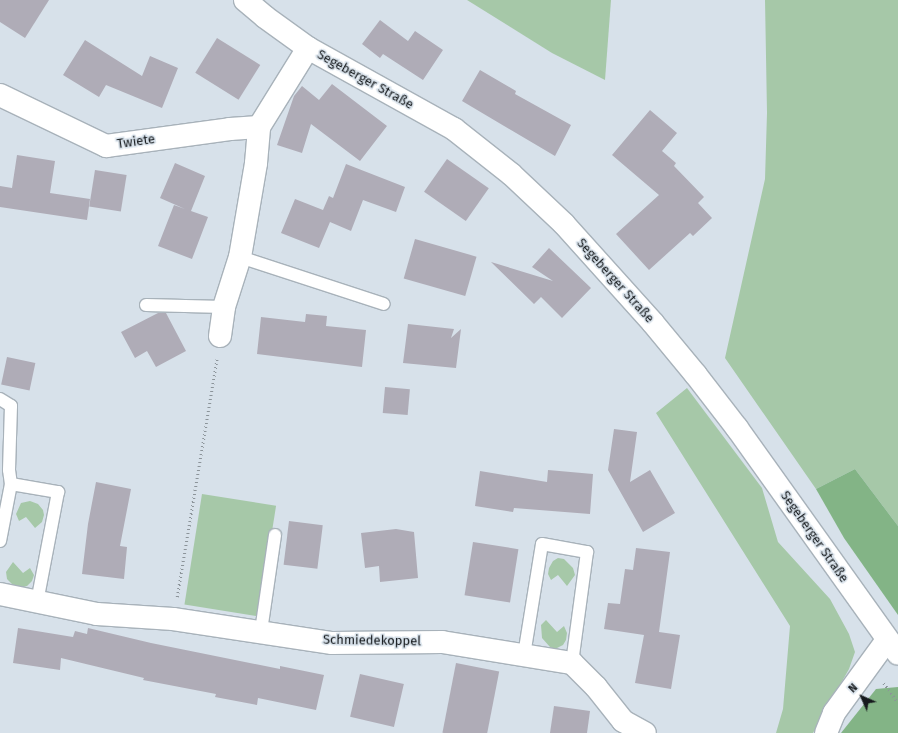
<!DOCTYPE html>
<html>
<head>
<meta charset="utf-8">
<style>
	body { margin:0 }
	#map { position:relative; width:898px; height:733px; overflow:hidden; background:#d7e1ea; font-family:"Fira Sans",sans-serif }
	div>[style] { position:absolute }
	.green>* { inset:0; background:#a6c8a8; transform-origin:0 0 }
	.forest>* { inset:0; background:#83b486 }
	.building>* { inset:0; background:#afacb7; transform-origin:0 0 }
	.path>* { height:2.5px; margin-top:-1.25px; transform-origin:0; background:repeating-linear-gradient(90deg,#8c949a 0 1px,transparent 0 4px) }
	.roads { filter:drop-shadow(1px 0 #a8b2ba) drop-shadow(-1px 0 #a8b2ba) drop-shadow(0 1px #a8b2ba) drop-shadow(0 -1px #a8b2ba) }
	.lane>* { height:12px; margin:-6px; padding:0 6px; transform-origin:6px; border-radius:6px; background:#fff }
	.street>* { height:22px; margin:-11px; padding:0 11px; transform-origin:11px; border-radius:11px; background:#fff }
	.secondary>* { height:22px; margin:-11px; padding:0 11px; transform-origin:11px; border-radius:11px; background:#fff }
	span { translate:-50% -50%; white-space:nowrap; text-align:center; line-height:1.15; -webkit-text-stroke:3px #d7e1ea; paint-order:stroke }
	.street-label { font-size:13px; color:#161a1d }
	.north { position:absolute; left:842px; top:677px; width:40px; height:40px; -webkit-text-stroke:3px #d7e1ea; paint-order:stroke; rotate:315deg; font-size:11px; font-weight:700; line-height:16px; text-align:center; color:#161a1d }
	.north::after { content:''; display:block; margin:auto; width:14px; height:18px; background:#161a1d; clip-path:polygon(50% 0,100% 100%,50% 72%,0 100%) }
</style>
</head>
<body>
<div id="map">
	<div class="green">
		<i style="clip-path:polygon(467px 0,611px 0,605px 80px,552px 53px)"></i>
		<i style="clip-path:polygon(765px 0,898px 0,898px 526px,855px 469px,816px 489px,725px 358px,765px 179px,767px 113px)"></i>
		<i style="clip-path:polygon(687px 388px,762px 488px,778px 542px,830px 599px,849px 634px,855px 652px,849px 669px,813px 733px,776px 733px,783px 709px,790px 626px,656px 413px)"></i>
		<i style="left:202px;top:494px;width:75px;height:112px;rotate:9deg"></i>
		<i style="clip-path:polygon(30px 501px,38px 504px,43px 510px,44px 515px,42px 522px,35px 528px,26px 517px,19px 521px,16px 514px,21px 503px)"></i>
		<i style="clip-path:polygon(558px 558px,564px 559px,573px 568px,575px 575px,567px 586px,558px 575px,551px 580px,548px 574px,549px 568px,553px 561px)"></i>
		<i style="clip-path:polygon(13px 562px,23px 573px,30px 568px,34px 575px,32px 581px,27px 586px,20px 588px,13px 585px,7px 579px,6px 572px)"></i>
		<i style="clip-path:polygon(546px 620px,557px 632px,564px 626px,567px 633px,566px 640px,563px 645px,555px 649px,550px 647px,542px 638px,541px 625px)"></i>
	</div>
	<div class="forest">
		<i style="clip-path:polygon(855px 469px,898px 526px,898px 615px,844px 538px,816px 489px)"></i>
		<i style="clip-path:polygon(898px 687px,898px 733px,841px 733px,876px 689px)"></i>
	</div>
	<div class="building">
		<i style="clip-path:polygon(0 0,49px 0,25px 38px,0 22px)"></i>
		<i style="clip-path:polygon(380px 20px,408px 41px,415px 31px,443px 50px,423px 80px,383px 54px,380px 58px,362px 44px)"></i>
		<i style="left:217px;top:38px;width:51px;height:41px;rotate:32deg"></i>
		<i style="clip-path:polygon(85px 40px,142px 76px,150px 56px,178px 68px,162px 108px,106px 85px,99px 97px,63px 75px)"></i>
		<i style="clip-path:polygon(480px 70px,516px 91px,515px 94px,571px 125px,555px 156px,462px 101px)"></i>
		<i style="clip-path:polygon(332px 84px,387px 126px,360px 161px,311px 124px,302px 153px,277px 145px,294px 96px,302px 86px,319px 100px)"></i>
		<i style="clip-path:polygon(650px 110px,677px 133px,662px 151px,676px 163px,674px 166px,704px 197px,698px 203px,712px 218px,693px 236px,690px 233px,649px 270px,616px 234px,659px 195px,612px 155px)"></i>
		<i style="clip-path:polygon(17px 155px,55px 161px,50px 193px,90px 199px,87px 220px,0 207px,0 186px,12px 188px)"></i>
		<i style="left:447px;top:159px;width:51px;height:40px;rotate:35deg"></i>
		<i style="clip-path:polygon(175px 163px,205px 176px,191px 211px,208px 217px,192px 259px,158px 246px,174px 205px,185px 209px,160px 198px)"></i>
		<i style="clip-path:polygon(346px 164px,405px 187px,396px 212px,363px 200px,351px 231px,330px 222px,319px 248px,281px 233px,295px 199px,323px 210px,329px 196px,333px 198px)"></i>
		<i style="left:95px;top:170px;width:32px;height:37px;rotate:9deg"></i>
		<i style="left:415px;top:239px;width:64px;height:41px;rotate:16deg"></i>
		<i style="clip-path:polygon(549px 248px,591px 288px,562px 318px,541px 297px,534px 304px,491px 262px,553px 281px,532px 267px)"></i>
		<i style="clip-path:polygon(158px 313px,166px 313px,186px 351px,156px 367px,147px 351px,135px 358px,121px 332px)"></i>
		<i style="clip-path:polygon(306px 314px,327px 316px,326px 326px,366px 330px,362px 367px,257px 354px,261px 317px,305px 322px)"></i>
		<i style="clip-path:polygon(408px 324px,454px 329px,451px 338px,461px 329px,456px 368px,403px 363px)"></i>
		<i style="left:7px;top:357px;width:29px;height:28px;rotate:12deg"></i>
		<i style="left:385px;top:387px;width:25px;height:26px;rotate:5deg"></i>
		<i style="clip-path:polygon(614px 429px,637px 432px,630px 482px,650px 470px,675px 513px,643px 532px,608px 470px)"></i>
		<i style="clip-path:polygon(548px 470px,593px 474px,590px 514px,514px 508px,513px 512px,475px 506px,480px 471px,547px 482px)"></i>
		<i style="clip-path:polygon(96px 482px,131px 489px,120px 546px,127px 547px,124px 579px,82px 574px,88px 524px)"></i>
		<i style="left:289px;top:521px;width:34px;height:44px;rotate:7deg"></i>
		<i style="clip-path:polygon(396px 529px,414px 532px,418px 578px,380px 582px,379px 566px,365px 568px,361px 533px)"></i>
		<i style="left:473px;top:542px;width:46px;height:54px;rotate:9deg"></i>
		<i style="clip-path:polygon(636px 548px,670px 552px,659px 632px,680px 635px,671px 689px,635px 683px,644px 635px,604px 629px,608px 603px,620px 604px,625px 569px,633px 570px)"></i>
		<i style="clip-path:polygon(18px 628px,73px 637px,75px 631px,87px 634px,88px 628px,151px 643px,280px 669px,280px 666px,324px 675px,316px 710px,258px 698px,257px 705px,215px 697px,216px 694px,143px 680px,144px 678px,61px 658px,60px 670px,13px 663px)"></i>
		<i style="left:456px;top:663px;width:44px;height:71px;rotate:11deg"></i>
		<i style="left:360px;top:674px;width:45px;height:44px;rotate:13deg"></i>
		<i style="clip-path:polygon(554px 706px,590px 711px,587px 733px,550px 733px)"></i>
	</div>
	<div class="path">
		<i style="left:177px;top:597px;width:241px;rotate:-80.5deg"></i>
		<i style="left:884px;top:683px;width:24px;rotate:54deg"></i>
	</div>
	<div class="roads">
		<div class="lane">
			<i style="left:240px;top:257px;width:151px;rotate:18.1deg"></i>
			<i style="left:146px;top:305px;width:78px;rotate:1.5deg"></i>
			<i style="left:0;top:399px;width:13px;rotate:32deg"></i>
			<i style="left:11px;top:406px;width:64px;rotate:91.8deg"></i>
			<i style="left:9px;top:470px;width:14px;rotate:82deg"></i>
			<i style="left:0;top:541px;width:58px;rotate:-79.1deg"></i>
			<i style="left:11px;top:484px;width:48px;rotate:9.7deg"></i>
			<i style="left:58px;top:492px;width:112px;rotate:100.8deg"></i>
			<i style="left:261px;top:631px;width:97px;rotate:-81.7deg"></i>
			<i style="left:524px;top:655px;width:112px;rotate:-80.8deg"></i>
			<i style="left:542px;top:544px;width:46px;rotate:10.1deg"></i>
			<i style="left:587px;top:552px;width:112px;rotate:97.7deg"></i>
		</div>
		<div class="street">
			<i style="left:0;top:95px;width:118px;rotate:25.7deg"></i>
			<i style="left:106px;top:146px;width:125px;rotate:-7.8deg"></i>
			<i style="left:230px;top:129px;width:29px;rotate:-4deg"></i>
			<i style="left:220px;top:336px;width:29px;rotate:-82deg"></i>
			<i style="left:224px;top:307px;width:52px;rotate:-72.3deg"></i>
			<i style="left:240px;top:257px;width:95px;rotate:-80.3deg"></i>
			<i style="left:256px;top:163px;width:36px;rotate:-85deg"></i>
			<i style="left:259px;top:127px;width:93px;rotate:-58.2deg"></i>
			<i style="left:0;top:594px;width:99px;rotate:11.7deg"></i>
			<i style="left:97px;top:614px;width:76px;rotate:3.8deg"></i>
			<i style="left:173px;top:619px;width:161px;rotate:8.6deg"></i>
			<i style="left:332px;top:643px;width:110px;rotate:-0.5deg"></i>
			<i style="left:442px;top:642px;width:132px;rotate:9.2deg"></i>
			<i style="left:572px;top:663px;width:34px;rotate:45deg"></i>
			<i style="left:596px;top:687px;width:43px;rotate:51.5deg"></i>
			<i style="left:623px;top:721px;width:25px;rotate:29deg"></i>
		</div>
		<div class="secondary">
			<i style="left:245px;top:0;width:26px;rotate:40deg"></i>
			<i style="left:265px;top:17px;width:53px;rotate:35.8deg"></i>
			<i style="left:308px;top:48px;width:167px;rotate:29deg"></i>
			<i style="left:454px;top:129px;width:73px;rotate:38.3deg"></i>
			<i style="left:511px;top:174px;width:73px;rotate:43.3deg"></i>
			<i style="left:564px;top:224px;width:133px;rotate:48deg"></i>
			<i style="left:653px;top:323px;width:67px;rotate:50.4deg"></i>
			<i style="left:696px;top:375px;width:67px;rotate:52.3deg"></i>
			<i style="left:737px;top:428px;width:277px;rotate:54.5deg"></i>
			<i style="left:826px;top:733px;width:22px;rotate:-68deg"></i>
			<i style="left:834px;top:713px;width:90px;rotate:-54deg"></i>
		</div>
	</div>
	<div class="street-label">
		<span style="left:365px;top:80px;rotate:29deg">Segeberger Straße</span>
		<span style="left:136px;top:142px;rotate:-8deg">Twiete</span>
		<span style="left:615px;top:281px;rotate:48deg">Segeberger Straße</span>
		<span style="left:814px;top:537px;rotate:55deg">Segeberger Straße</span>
		<span style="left:372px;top:641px;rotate:1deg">Schmiedekoppel</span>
	</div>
	<div class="north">N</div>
</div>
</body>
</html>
